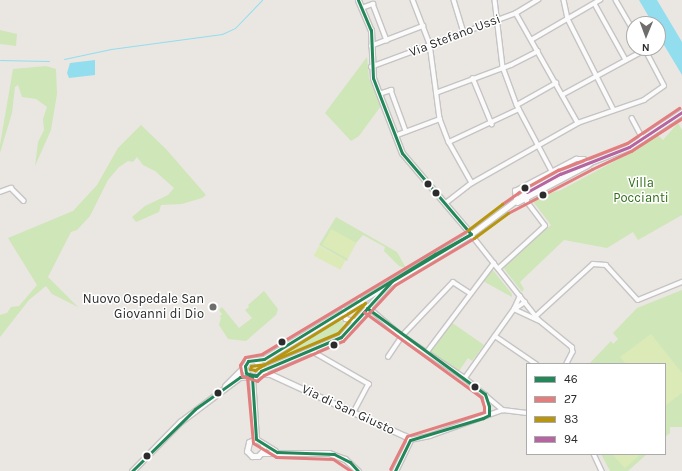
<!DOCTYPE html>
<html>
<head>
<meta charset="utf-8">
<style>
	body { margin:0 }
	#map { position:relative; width:682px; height:471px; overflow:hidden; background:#eae6e2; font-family:Karla,sans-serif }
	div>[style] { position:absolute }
	.green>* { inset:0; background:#cfe6b9 }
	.pitch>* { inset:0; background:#dbeab7; transform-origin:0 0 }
	.water>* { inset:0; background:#92deef }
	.stream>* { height:1px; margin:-0.5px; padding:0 0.5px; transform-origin:0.5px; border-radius:0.5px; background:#92deef }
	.roads { filter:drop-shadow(1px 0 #c6c4c4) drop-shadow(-1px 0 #c6c4c4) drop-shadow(0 1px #c6c4c4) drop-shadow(0 -1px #c6c4c4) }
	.minor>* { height:3.5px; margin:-1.75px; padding:0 1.75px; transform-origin:1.75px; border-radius:1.75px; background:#fcfbfb }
	.tertiary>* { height:4.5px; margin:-2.25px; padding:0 2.25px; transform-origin:2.25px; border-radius:2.25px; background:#fcfbfb }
	.secondary>* { height:5px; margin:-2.5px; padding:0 2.5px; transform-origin:2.5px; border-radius:2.5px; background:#fcfbfb }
	.bus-1>* { height:3px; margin:-1.5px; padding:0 1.5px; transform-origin:1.5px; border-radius:1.5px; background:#238759 }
	.bus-2>* { height:3px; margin:-1.5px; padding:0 1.5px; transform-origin:1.5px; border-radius:1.5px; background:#e27e7e }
	.bus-3>* { height:3px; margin:-1.5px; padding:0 1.5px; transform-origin:1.5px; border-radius:1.5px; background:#b79510 }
	.bus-4>* { height:3px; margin:-1.5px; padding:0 1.5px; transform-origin:1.5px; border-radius:1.5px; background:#b566a0 }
	.dots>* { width:11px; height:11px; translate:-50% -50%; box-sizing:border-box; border:2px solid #fff; border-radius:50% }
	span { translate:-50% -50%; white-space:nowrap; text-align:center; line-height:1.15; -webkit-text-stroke:3px #fff; paint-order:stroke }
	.street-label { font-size:13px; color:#2c2c2c }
	.park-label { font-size:13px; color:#306d18 }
	.poi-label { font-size:13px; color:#2c2c2c }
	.right { translate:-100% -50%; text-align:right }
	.legend { position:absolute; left:526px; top:363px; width:140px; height:92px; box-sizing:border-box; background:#fff; border:1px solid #ababab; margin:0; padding:5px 7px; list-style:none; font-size:12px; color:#2c2c2c }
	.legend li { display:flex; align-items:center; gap:8px; height:20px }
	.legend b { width:20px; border:1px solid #ababab }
	.north { position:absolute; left:626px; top:16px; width:40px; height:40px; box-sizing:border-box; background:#fff; border:1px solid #ababab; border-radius:50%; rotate:181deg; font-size:11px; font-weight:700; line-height:16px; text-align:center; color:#2c2c2c }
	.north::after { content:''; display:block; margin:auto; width:14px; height:18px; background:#6e6d6c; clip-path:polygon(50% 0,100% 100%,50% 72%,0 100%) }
</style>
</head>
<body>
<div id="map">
	<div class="green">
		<i style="clip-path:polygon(0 30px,17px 34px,16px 46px,0 44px)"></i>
		<i style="clip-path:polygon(367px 57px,369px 78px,381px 106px,359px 136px,351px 141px,325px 113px)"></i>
		<i style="clip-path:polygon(46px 66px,56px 69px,57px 94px,51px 130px,35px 166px,38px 142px,44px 130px,43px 119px,47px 107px,36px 99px,22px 97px,18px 85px,15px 87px,12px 113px,0 153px,0 145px,13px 69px)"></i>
		<i style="clip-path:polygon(678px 123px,682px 130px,682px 215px,638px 240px,633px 232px,607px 248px,564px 240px,520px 282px,524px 289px,522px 292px,502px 266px,551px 225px,531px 199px,561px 190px,641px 147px,657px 134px,663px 140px)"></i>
		<i style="clip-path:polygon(141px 125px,166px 149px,206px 195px,202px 198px,182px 204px,161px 205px,159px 212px,136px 222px,132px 217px,145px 206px,168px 195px,174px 188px,155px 171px,143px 165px,137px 157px,133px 162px,128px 161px,119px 167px,108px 180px,90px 216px,77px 230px,71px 232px,48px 277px,78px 307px,52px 294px,46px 286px,29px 300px,0 337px,0 315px,7px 313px,11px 307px,19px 306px,37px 285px,8px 238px,73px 211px,97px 185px,118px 148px)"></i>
		<i style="clip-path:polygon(336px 217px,397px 252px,406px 268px,399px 266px,384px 251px,385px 247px,363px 235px,356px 243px,331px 230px,323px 245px,348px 258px,347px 261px,319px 245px)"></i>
		<i style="clip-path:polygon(492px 269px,512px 294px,512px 297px,483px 281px)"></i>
		<i style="clip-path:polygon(682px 290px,682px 427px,670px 427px,670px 433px,665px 437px,665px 364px,589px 364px,611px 341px,613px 344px,618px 339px,613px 333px,637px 308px)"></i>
		<i style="clip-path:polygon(264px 291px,278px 309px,276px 315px,246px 341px,228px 339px,219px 325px,221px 317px,219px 317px,222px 314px,219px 310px,222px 307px,239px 328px,252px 318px,245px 310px,249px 307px,248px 305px)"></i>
		<i style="clip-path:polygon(335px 319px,344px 322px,341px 331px,275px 362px,272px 357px)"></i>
		<i style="clip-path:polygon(451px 322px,484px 345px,472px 361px,468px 358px,459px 371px,429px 352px)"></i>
		<i style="clip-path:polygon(601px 454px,647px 454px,628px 471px,610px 471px)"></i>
	</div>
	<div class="pitch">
		<i style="left:331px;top:229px;width:29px;height:18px;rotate:29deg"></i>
		<i style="left:319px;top:246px;width:30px;height:11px;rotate:28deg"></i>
		<i style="clip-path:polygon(651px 334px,682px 373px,682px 393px,665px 406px,665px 364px,626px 364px,620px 357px)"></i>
		<i style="clip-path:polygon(612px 454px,641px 454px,625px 468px)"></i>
	</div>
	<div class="water">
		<i style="clip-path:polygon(639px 0,657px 0,682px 42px,682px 75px,658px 35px,658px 24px,653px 24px)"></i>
		<i style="clip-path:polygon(95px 60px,95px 75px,69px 78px,67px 73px,70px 63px)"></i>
	</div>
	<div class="stream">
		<i style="left:64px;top:59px;width:48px;rotate:-12deg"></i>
		<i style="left:111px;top:49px;width:112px;rotate:-7.7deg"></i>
		<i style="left:222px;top:34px;width:14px;rotate:-25deg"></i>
		<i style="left:235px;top:28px;width:39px;rotate:-46deg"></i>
		<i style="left:0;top:60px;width:49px;rotate:1.2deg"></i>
	</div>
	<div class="roads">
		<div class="minor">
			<i style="left:413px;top:0;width:47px;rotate:68.9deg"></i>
			<i style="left:430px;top:44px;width:76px;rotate:82.4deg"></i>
			<i style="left:440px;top:119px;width:25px;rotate:69deg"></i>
			<i style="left:449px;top:142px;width:47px;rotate:60.7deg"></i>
			<i style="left:454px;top:0;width:34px;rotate:73deg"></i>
			<i style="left:495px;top:0;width:67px;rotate:83.2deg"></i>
			<i style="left:503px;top:67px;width:40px;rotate:69.8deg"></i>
			<i style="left:517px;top:105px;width:75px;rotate:62.1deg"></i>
			<i style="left:564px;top:0;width:19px;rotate:78deg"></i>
			<i style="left:568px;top:19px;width:102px;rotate:63.2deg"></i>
			<i style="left:616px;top:0;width:36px;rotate:60deg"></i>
			<i style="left:595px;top:4px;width:64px;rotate:61deg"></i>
			<i style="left:362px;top:8px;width:12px;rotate:-20deg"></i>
			<i style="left:373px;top:4px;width:39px;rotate:69deg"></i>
			<i style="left:516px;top:13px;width:126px;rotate:60.6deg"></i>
			<i style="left:531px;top:40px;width:80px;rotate:-30.1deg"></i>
			<i style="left:371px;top:46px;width:56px;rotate:-21deg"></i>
			<i style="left:371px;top:67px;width:155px;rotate:-20.4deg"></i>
			<i style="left:516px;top:13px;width:26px;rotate:-31deg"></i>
			<i style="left:473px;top:78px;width:50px;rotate:67.6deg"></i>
			<i style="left:436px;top:93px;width:80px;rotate:-20.5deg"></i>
			<i style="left:511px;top:65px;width:30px;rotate:-27deg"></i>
			<i style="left:379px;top:94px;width:13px;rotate:-18deg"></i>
			<i style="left:391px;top:90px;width:44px;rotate:69.9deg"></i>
			<i style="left:562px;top:95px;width:94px;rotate:-28.5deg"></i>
			<i style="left:517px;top:105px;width:45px;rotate:-29.4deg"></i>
			<i style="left:632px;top:118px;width:24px;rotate:62deg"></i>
			<i style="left:395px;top:136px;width:48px;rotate:-20.7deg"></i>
			<i style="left:449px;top:142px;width:77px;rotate:-25.2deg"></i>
			<i style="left:0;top:192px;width:12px;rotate:-20deg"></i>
			<i style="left:11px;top:188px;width:18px;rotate:45deg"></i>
			<i style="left:516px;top:199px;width:8px;rotate:-97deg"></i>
			<i style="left:515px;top:191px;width:69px;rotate:-27.7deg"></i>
			<i style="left:576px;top:159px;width:8px"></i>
			<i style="left:584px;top:159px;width:8px;rotate:40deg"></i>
			<i style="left:446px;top:203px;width:33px;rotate:-38deg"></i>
			<i style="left:472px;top:183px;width:122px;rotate:-29.5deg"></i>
			<i style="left:578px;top:123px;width:70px;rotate:-19.2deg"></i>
			<i style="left:644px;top:100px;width:24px;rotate:-35deg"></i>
			<i style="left:664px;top:86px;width:43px;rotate:-117.8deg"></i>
			<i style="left:471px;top:234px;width:110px;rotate:51.7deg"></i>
			<i style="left:539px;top:320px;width:43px;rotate:39.3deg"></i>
			<i style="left:572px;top:347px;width:5px;rotate:79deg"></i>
			<i style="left:573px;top:352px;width:13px;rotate:117deg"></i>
			<i style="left:499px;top:268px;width:62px;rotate:-42.4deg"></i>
			<i style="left:545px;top:226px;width:30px;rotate:-127deg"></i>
			<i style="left:527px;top:202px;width:5px;rotate:-90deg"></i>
			<i style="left:360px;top:300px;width:55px;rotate:40.6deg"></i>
			<i style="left:402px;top:336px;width:76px;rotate:33.7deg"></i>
			<i style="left:465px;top:378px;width:50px;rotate:40.1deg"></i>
			<i style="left:514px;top:309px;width:26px;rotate:25deg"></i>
			<i style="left:515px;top:309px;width:12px;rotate:-35deg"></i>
			<i style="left:345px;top:310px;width:9px;rotate:84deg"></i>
			<i style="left:346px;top:319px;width:9px;rotate:13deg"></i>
			<i style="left:536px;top:316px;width:77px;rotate:-42.4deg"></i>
			<i style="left:593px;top:264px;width:13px;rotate:4deg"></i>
			<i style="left:606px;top:265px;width:47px;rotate:47.6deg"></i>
			<i style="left:638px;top:300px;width:48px;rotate:-22.2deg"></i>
			<i style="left:495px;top:336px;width:50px;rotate:34.3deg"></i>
			<i style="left:312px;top:351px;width:66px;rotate:30.1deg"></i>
			<i style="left:369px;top:384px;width:32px;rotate:118deg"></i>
			<i style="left:427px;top:352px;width:111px;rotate:-53deg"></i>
			<i style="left:388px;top:357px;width:25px;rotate:-56deg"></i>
			<i style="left:402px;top:336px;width:74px;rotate:-46.6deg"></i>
			<i style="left:453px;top:282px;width:20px;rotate:33deg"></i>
			<i style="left:465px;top:378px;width:85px;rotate:-54.6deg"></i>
			<i style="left:514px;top:309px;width:14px;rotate:-65deg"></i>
			<i style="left:486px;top:395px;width:20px;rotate:81deg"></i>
			<i style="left:410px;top:440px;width:20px;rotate:-11deg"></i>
			<i style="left:430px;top:436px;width:77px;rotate:-19.6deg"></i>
			<i style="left:503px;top:410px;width:24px;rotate:7deg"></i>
			<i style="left:594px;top:454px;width:19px;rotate:65deg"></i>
		</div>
		<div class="tertiary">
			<i style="left:225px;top:386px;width:28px;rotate:-45deg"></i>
			<i style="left:132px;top:471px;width:69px;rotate:-45.6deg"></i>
			<i style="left:180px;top:422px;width:75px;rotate:-36.9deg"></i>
			<i style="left:240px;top:377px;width:10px;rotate:-6deg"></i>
		</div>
		<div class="secondary">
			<i style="left:358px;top:0;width:33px;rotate:67deg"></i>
			<i style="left:371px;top:30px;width:48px;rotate:87.6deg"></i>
			<i style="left:373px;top:78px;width:80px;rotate:68.9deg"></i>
			<i style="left:402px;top:153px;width:106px;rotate:49.6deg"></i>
			<i style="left:517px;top:202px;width:79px;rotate:-27.9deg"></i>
			<i style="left:256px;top:361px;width:6px;rotate:39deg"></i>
			<i style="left:261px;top:365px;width:8px;rotate:97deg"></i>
			<i style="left:260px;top:373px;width:7px;rotate:146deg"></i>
			<i style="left:254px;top:377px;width:6px;rotate:-162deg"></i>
			<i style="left:248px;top:375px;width:8px;rotate:-120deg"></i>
			<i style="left:244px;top:368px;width:8px;rotate:-60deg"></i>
			<i style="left:248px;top:361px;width:16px;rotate:-7deg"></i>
			<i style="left:264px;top:359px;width:242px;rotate:-31.1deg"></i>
			<i style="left:471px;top:234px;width:70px;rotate:-36.9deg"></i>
			<i style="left:527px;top:192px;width:38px;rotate:-29deg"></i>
			<i style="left:560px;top:174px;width:74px;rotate:-21.4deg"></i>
			<i style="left:629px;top:147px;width:64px;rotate:-33.4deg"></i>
			<i style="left:261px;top:371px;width:87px;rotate:-23deg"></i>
			<i style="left:341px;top:337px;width:69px;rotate:-48deg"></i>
			<i style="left:260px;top:373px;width:10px;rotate:6deg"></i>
			<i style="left:270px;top:374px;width:149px;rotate:24.7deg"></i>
			<i style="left:405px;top:436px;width:6px;rotate:39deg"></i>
			<i style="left:410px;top:440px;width:34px;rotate:116deg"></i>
			<i style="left:252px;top:377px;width:62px;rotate:86.3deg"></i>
			<i style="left:263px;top:444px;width:7px;rotate:90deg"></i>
			<i style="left:263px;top:451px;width:7px;rotate:135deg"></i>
			<i style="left:258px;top:456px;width:6px;rotate:180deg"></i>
			<i style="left:252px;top:456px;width:7px;rotate:-135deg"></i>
			<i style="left:247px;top:451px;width:9px;rotate:-77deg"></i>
			<i style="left:249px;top:442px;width:8px;rotate:-23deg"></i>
			<i style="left:256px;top:439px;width:22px;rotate:32deg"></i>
			<i style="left:262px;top:453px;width:67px"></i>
			<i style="left:329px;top:453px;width:17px;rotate:21deg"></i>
			<i style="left:345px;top:459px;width:18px;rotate:43deg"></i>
		</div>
	</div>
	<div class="bus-1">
		<i style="left:358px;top:0;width:33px;rotate:67deg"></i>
		<i style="left:371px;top:30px;width:48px;rotate:87.6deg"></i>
		<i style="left:373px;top:78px;width:80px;rotate:68.9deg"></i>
		<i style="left:402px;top:153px;width:106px;rotate:49.6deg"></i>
		<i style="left:471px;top:234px;width:92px;rotate:149.3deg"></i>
		<i style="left:392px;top:281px;width:76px;rotate:132.3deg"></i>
		<i style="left:341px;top:337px;width:87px;rotate:157deg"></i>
		<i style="left:261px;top:371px;width:7px;rotate:135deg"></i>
		<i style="left:256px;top:376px;width:10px;rotate:-163deg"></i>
		<i style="left:246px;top:373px;width:7px;rotate:-98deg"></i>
		<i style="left:245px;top:366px;width:6px;rotate:-59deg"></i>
		<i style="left:248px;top:361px;width:16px;rotate:-7deg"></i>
		<i style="left:264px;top:359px;width:201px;rotate:-31.6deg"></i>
		<i style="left:435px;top:254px;width:41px;rotate:-29.1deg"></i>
		<i style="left:367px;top:308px;width:146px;rotate:36.1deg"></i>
		<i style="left:485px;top:394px;width:13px;rotate:72deg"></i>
		<i style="left:489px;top:406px;width:9px;rotate:90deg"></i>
		<i style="left:489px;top:415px;width:7px;rotate:153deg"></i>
		<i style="left:483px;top:418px;width:76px;rotate:163.2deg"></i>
		<i style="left:410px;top:440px;width:34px;rotate:116deg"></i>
		<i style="left:252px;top:377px;width:62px;rotate:86.3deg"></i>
		<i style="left:256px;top:439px;width:25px;rotate:32deg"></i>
		<i style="left:277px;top:452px;width:57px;rotate:2deg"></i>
		<i style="left:334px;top:454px;width:18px;rotate:27deg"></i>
		<i style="left:350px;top:462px;width:12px;rotate:48deg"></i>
		<i style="left:132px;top:471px;width:88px;rotate:-44.5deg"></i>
		<i style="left:195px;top:409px;width:55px;rotate:-35.4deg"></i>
		<i style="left:240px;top:377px;width:17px;rotate:-7deg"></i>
	</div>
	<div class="bus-2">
		<i style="left:631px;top:151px;width:61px;rotate:-32.9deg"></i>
		<i style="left:502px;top:204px;width:28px;rotate:-35deg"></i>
		<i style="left:525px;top:188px;width:38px;rotate:-29deg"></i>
		<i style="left:558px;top:170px;width:74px;rotate:-21.4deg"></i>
		<i style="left:627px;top:143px;width:63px;rotate:-33.9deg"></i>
		<i style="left:508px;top:213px;width:95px;rotate:-27.6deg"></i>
		<i style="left:592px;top:169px;width:43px;rotate:-24.8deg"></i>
		<i style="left:468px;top:230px;width:240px;rotate:149deg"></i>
		<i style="left:262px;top:354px;width:17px;rotate:170deg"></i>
		<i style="left:245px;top:357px;width:9px;rotate:122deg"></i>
		<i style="left:240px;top:365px;width:11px;rotate:80deg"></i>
		<i style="left:242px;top:376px;width:16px;rotate:18deg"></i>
		<i style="left:257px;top:381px;width:9px;rotate:-41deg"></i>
		<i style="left:264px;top:375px;width:86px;rotate:-23.3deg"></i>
		<i style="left:343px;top:341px;width:76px;rotate:-47.1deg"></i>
		<i style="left:395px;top:285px;width:92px;rotate:-30.7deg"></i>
		<i style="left:364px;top:312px;width:145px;rotate:36deg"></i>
		<i style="left:481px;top:397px;width:10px;rotate:73deg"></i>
		<i style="left:484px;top:407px;width:5px;rotate:90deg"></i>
		<i style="left:484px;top:412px;width:3px;rotate:162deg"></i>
		<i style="left:481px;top:413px;width:77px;rotate:162.7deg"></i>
		<i style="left:407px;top:436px;width:37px;rotate:117deg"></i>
		<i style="left:247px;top:377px;width:66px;rotate:84.8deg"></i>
		<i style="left:253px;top:443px;width:27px;rotate:31deg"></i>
		<i style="left:276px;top:457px;width:57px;rotate:2deg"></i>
		<i style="left:333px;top:459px;width:22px;rotate:34deg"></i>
	</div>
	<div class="bus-3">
		<i style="left:468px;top:230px;width:43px;rotate:-37.4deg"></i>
		<i style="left:474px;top:238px;width:42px;rotate:-36.3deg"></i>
		<i style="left:365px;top:303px;width:40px;rotate:132deg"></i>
		<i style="left:338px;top:333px;width:77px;rotate:157.1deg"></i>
		<i style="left:267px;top:363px;width:115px;rotate:-31.5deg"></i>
		<i style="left:265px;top:364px;width:12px;rotate:149deg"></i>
		<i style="left:255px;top:370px;width:5px;rotate:-169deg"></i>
		<i style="left:250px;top:369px;width:3px;rotate:-72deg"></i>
		<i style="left:251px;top:366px;width:14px;rotate:-8deg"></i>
	</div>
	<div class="bus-4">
		<i style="left:527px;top:192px;width:38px;rotate:-29deg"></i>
		<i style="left:560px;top:174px;width:74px;rotate:-21.4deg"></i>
		<i style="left:629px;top:147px;width:64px;rotate:-33.4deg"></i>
	</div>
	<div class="dots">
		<i style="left:428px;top:184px;background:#2c2c2c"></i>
		<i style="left:525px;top:188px;background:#2c2c2c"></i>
		<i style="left:436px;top:193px;background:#2c2c2c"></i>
		<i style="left:543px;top:195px;background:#2c2c2c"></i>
		<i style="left:213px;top:307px;background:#6e6d6c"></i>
		<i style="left:282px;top:342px;background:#2c2c2c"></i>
		<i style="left:334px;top:345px;background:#2c2c2c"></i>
		<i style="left:475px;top:387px;background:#2c2c2c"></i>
		<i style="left:218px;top:393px;background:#2c2c2c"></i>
		<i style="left:147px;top:456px;background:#2c2c2c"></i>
	</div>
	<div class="street-label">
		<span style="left:455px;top:36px;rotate:-21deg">Via Stefano Ussi</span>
		<span style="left:348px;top:410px;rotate:25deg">Via di San Giusto</span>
	</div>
	<div class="park-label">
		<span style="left:641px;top:191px">Villa<br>Poccianti</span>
	</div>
	<div class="poi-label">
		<span class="right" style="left:204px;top:307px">Nuovo Ospedale San<br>Giovanni di Dio</span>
	</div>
	<ul class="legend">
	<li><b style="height:5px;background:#238759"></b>46</li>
	<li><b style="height:5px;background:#e27e7e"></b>27</li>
	<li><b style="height:5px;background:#b79510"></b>83</li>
	<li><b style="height:5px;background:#b566a0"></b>94</li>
	</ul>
	<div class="north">N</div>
</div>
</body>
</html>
